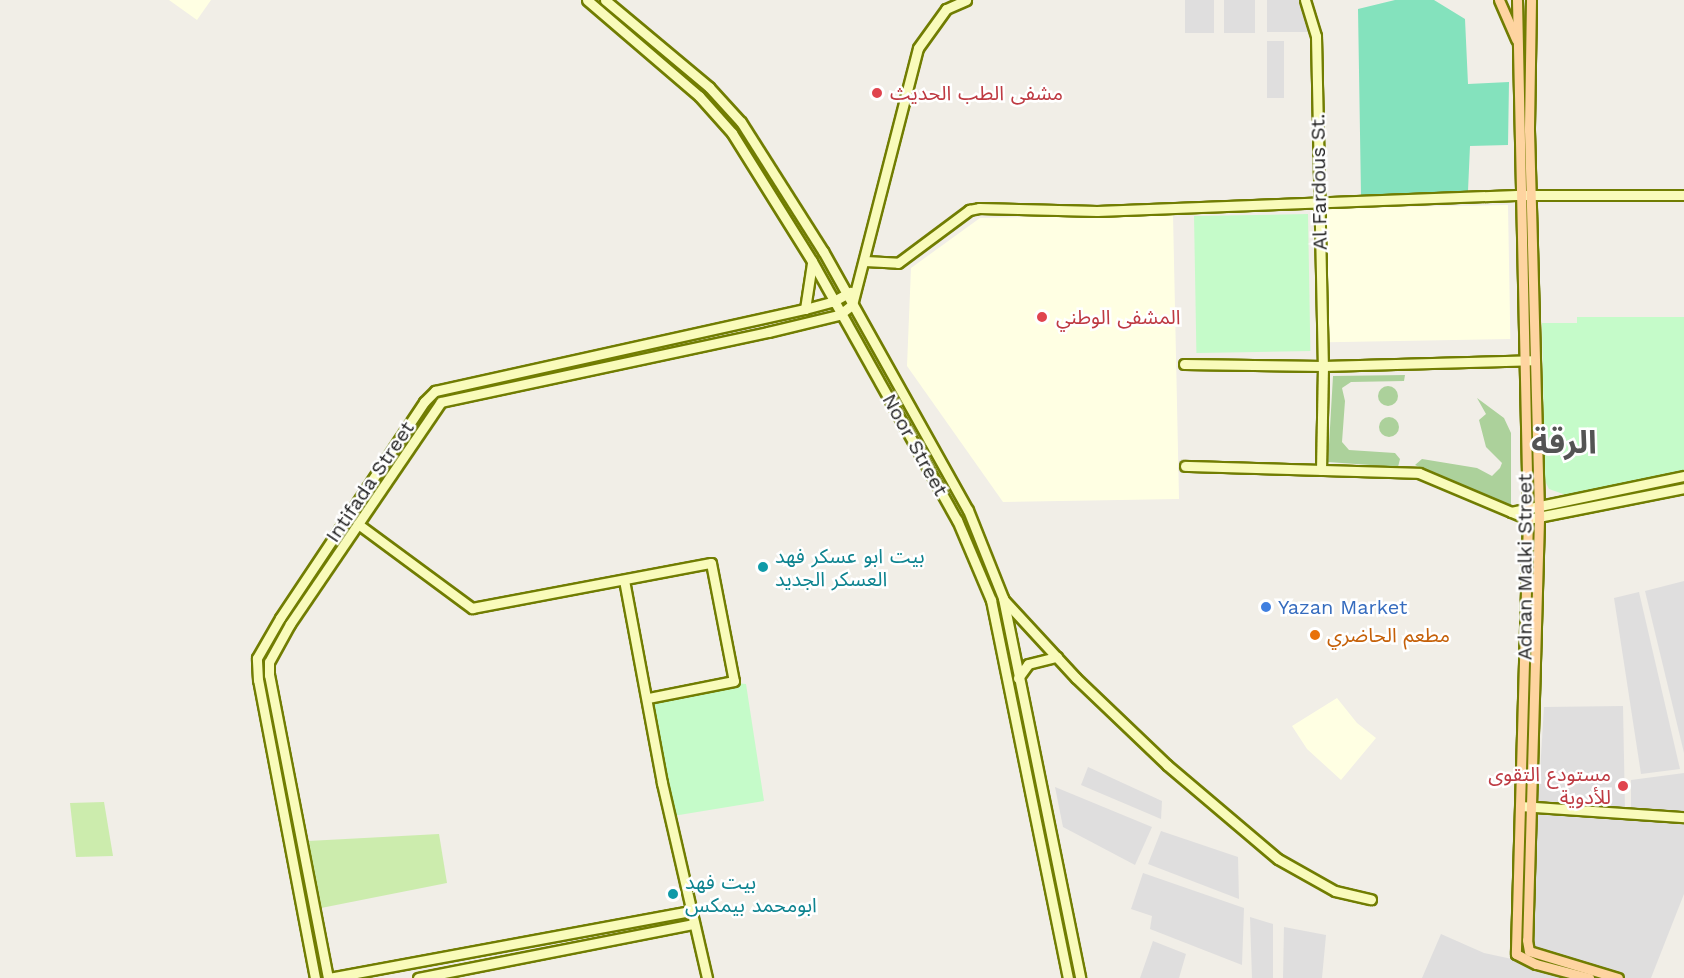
<!DOCTYPE html>
<html>
<head>
<meta charset="utf-8">
<style>
	body { margin:0 }
	#map { position:relative; width:1684px; height:978px; overflow:hidden; background:#f1eee7; font-family:"Work Sans","Noto Sans Arabic",sans-serif }
	div>[style] { position:absolute }
	.residential>* { inset:0; background:#dfdede; transform-origin:0 0 }
	.education>* { inset:0; background:#ffffe3; transform-origin:0 0 }
	.grass>* { inset:0; background:#ccecad }
	.forest>* { inset:0; background:#acd19b }
	.round { border-radius:50% }
	.park>* { inset:0; background:#c5fbc9; transform-origin:0 0 }
	.pitch>* { inset:0; background:#84e2bd }
	.roads { filter:drop-shadow(2px 0 #717d02) drop-shadow(-2px 0 #717d02) drop-shadow(0 2px #717d02) drop-shadow(0 -2px #717d02) }
	.secondary>* { height:9px; margin:-4.5px; padding:0 4.5px; transform-origin:4.5px; border-radius:4.5px; background:#f9fbbb }
	.primary>* { height:9px; margin:-4.5px; padding:0 4.5px; transform-origin:4.5px; border-radius:4.5px; background:#fed4a0 }
	.dots>* { width:16px; height:16px; translate:-50% -50%; box-sizing:border-box; border:3px solid #fff; border-radius:50% }
	span { translate:-50% -50%; white-space:nowrap; text-align:center; line-height:1.15; -webkit-text-stroke:5px #fff; paint-order:stroke }
	.health-label { font-size:20px; color:#be3a42 }
	.left { translate:0 -50%; text-align:left }
	.right { translate:-100% -50%; text-align:right }
	.street-label { font-size:20px; color:#212121 }
	.culture-label { font-size:20px; color:#0d838f }
	.shop-label { font-size:20px; color:#366cbe }
	.food-label { font-size:20px; color:#c56008 }
	.town-label { font-size:32px; color:#545454; font-weight:700 }
</style>
</head>
<body>
<div id="map">
	<div class="residential">
		<i style="left:1185px;top:0;width:29px;height:33px"></i>
		<i style="left:1224px;top:0;width:31px;height:33px"></i>
		<i style="clip-path:polygon(1267px 0,1301px 0,1311px 32px,1267px 32px)"></i>
		<i style="left:1267px;top:41px;width:17px;height:57px"></i>
		<i style="clip-path:polygon(1684px 581px,1684px 753px,1645px 591px)"></i>
		<i style="clip-path:polygon(1639px 592px,1680px 769px,1641px 774px,1614px 598px)"></i>
		<i style="clip-path:polygon(1623px 706px,1625px 810px,1538px 805px,1544px 707px)"></i>
		<i style="clip-path:polygon(1088px 767px,1162px 801px,1161px 819px,1081px 785px)"></i>
		<i style="clip-path:polygon(1684px 773px,1684px 815px,1631px 812px,1631px 780px)"></i>
		<i style="clip-path:polygon(1055px 787px,1152px 827px,1135px 865px,1063px 827px)"></i>
		<i style="clip-path:polygon(1532px 810px,1684px 819px,1684px 894px,1651px 978px,1625px 978px,1536px 951px,1529px 945px)"></i>
		<i style="clip-path:polygon(1161px 831px,1238px 857px,1239px 899px,1148px 864px)"></i>
		<i style="clip-path:polygon(1143px 873px,1244px 908px,1242px 965px,1150px 929px,1152px 916px,1131px 909px)"></i>
		<i style="clip-path:polygon(1250px 917px,1273px 924px,1273px 978px,1252px 978px)"></i>
		<i style="clip-path:polygon(1284px 927px,1326px 935px,1322px 978px,1283px 978px)"></i>
		<i style="clip-path:polygon(1441px 934px,1484px 953px,1512px 959px,1533px 970px,1562px 978px,1422px 978px)"></i>
		<i style="clip-path:polygon(1153px 941px,1186px 954px,1179px 978px,1140px 978px)"></i>
	</div>
	<div class="education">
		<i style="clip-path:polygon(169px 0,211px 0,197px 20px)"></i>
		<i style="left:1508px;top:205px;width:134px;height:182px;rotate:89deg"></i>
		<i style="clip-path:polygon(1173px 214px,1179px 499px,1003px 502px,907px 366px,911px 268px,980px 218px)"></i>
		<i style="clip-path:polygon(1337px 698px,1357px 723px,1376px 738px,1341px 780px,1307px 749px,1292px 726px)"></i>
	</div>
	<div class="grass">
		<i style="clip-path:polygon(104px 802px,113px 856px,76px 857px,70px 803px)"></i>
		<i style="clip-path:polygon(439px 834px,447px 883px,321px 908px,308px 841px)"></i>
	</div>
	<div class="forest">
		<i style="clip-path:polygon(1405px 375px,1404px 381px,1351px 382px,1342px 388px,1345px 401px,1342px 442px,1349px 450px,1395px 453px,1400px 459px,1398px 467px,1328px 462px,1333px 376px)"></i>
		<i class="round" style="left:1378px;top:386px;width:20px;height:20px"></i>
		<i style="clip-path:polygon(1477px 398px,1504px 418px,1511px 433px,1511px 506px,1415px 465px,1422px 459px,1477px 468px,1492px 476px,1500px 468px,1502px 463px,1486px 447px,1479px 420px,1486px 414px)"></i>
		<i class="round" style="left:1379px;top:417px;width:20px;height:20px"></i>
	</div>
	<div class="park">
		<i style="left:1308px;top:214px;width:137px;height:114px;rotate:89deg"></i>
		<i style="clip-path:polygon(1577px 317px,1684px 317px,1684px 470px,1566px 495px,1549px 489px,1545px 481px,1542px 323px,1577px 323px)"></i>
		<i style="clip-path:polygon(735px 683px,746px 684px,764px 801px,673px 816px,651px 700px)"></i>
	</div>
	<div class="pitch">
		<i style="clip-path:polygon(1395px 0,1434px 0,1465px 19px,1468px 84px,1509px 82px,1508px 145px,1470px 146px,1468px 191px,1361px 196px,1358px 9px)"></i>
	</div>
	<div class="roads">
		<div class="secondary">
			<i style="left:587px;top:0;width:148px;rotate:40.6deg"></i>
			<i style="left:699px;top:96px;width:50px;rotate:48.3deg"></i>
			<i style="left:732px;top:133px;width:151px;rotate:58deg"></i>
			<i style="left:812px;top:261px;width:297px;rotate:60.8deg"></i>
			<i style="left:957px;top:520px;width:87px;rotate:67deg"></i>
			<i style="left:991px;top:600px;width:386px;rotate:78.5deg"></i>
			<i style="left:605px;top:0;width:136px;rotate:39.9deg"></i>
			<i style="left:709px;top:87px;width:47px;rotate:47.6deg"></i>
			<i style="left:741px;top:122px;width:153px;rotate:57.6deg"></i>
			<i style="left:823px;top:251px;width:297px;rotate:60.8deg"></i>
			<i style="left:968px;top:510px;width:95px;rotate:68.3deg"></i>
			<i style="left:1003px;top:598px;width:388px;rotate:78.5deg"></i>
			<i style="left:1305px;top:0;width:38px;rotate:73deg"></i>
			<i style="left:1316px;top:36px;width:330px;rotate:88.8deg"></i>
			<i style="left:1323px;top:366px;width:209px;rotate:-1.6deg"></i>
			<i style="left:865px;top:261px;width:33px;rotate:3deg"></i>
			<i style="left:898px;top:263px;width:89px;rotate:-36.7deg"></i>
			<i style="left:969px;top:210px;width:10px;rotate:-11deg"></i>
			<i style="left:979px;top:208px;width:118px;rotate:1.5deg"></i>
			<i style="left:1097px;top:211px;width:426px;rotate:-2.2deg"></i>
			<i style="left:1523px;top:195px;width:161px"></i>
			<i style="left:805px;top:309px;width:47px;rotate:-81.3deg"></i>
			<i style="left:1184px;top:364px;width:139px;rotate:0.8deg"></i>
			<i style="left:1323px;top:366px;width:104px;rotate:91.1deg"></i>
			<i style="left:1185px;top:466px;width:234px;rotate:1.7deg"></i>
			<i style="left:1419px;top:473px;width:118px;rotate:22.9deg"></i>
			<i style="left:1528px;top:519px;width:159px;rotate:-11.2deg"></i>
			<i style="left:1511px;top:512px;width:177px;rotate:-11.8deg"></i>
			<i style="left:358px;top:524px;width:142px;rotate:36.4deg"></i>
			<i style="left:472px;top:608px;width:243px;rotate:-10.7deg"></i>
			<i style="left:711px;top:563px;width:120px;rotate:79deg"></i>
			<i style="left:734px;top:681px;width:88px;rotate:168.8deg"></i>
			<i style="left:624px;top:580px;width:207px;rotate:79.4deg"></i>
			<i style="left:662px;top:783px;width:200px;rotate:77deg"></i>
			<i style="left:1004px;top:600px;width:106px;rotate:47.3deg"></i>
			<i style="left:1076px;top:678px;width:126px;rotate:43.7deg"></i>
			<i style="left:1167px;top:765px;width:145px;rotate:40.3deg"></i>
			<i style="left:1278px;top:859px;width:65px;rotate:29.3deg"></i>
			<i style="left:1335px;top:891px;width:37px;rotate:13deg"></i>
			<i style="left:1018px;top:678px;width:17px;rotate:-54deg"></i>
			<i style="left:1028px;top:664px;width:30px;rotate:-14deg"></i>
			<i style="left:1521px;top:806px;width:163px;rotate:3.9deg"></i>
			<i style="left:315px;top:978px;width:303px;rotate:-100.8deg"></i>
			<i style="left:258px;top:680px;width:22px;rotate:-93deg"></i>
			<i style="left:257px;top:658px;width:46px;rotate:-60.1deg"></i>
			<i style="left:280px;top:618px;width:260px;rotate:-56.3deg"></i>
			<i style="left:424px;top:402px;width:16px;rotate:-45deg"></i>
			<i style="left:435px;top:391px;width:379px;rotate:-12.5deg"></i>
			<i style="left:805px;top:309px;width:28px;rotate:-15deg"></i>
			<i style="left:832px;top:302px;width:21px;rotate:-29deg"></i>
			<i style="left:328px;top:978px;width:309px;rotate:-101deg"></i>
			<i style="left:269px;top:675px;width:13px;rotate:-90deg"></i>
			<i style="left:269px;top:662px;width:43px;rotate:-61.1deg"></i>
			<i style="left:290px;top:624px;width:268px;rotate:-55.8deg"></i>
			<i style="left:441px;top:402px;width:334px;rotate:-12.1deg"></i>
			<i style="left:768px;top:332px;width:73px;rotate:-13.5deg"></i>
			<i style="left:839px;top:315px;width:16px;rotate:-38deg"></i>
			<i style="left:852px;top:305px;width:265px;rotate:-75.6deg"></i>
			<i style="left:918px;top:48px;width:48px;rotate:-54.3deg"></i>
			<i style="left:946px;top:9px;width:22px;rotate:-24deg"></i>
			<i style="left:329px;top:978px;width:369px;rotate:-10.5deg"></i>
			<i style="left:418px;top:978px;width:281px;rotate:-11.1deg"></i>
		</div>
		<div class="primary">
			<i style="left:1499px;top:0;width:43px;rotate:66.4deg"></i>
			<i style="left:1517px;top:0;width:519px;rotate:88.79deg"></i>
			<i style="left:1528px;top:519px;width:435px;rotate:91.6deg"></i>
			<i style="left:1516px;top:954px;width:22px;rotate:27deg"></i>
			<i style="left:1536px;top:964px;width:55px;rotate:14.8deg"></i>
			<i style="left:1531px;top:0;width:130px;rotate:90.9deg"></i>
			<i style="left:1529px;top:130px;width:389px;rotate:88.5deg"></i>
			<i style="left:1539px;top:519px;width:421px;rotate:91.6deg"></i>
			<i style="left:1527px;top:940px;width:11px;rotate:80deg"></i>
			<i style="left:1529px;top:951px;width:93px;rotate:16.9deg"></i>
		</div>
	</div>
	<div class="dots">
		<i style="left:877px;top:93px;background:#e0444e"></i>
		<i style="left:1042px;top:317px;background:#e0444e"></i>
		<i style="left:763px;top:567px;background:#0f9aa8"></i>
		<i style="left:1266px;top:607px;background:#3f7fe0"></i>
		<i style="left:1315px;top:635px;background:#e8710a"></i>
		<i style="left:1623px;top:786px;background:#e0444e"></i>
		<i style="left:673px;top:894px;background:#0f9aa8"></i>
	</div>
	<div class="health-label">
		<span class="left" style="left:890px;top:93px">مشفى الطب الحديث</span>
		<span class="left" style="left:1056px;top:317px">المشفى الوطني</span>
		<span class="right" style="left:1611px;top:786px">مستودع التقوى<br>للأدوية</span>
	</div>
	<div class="street-label">
		<span style="left:1319px;top:182px;rotate:-91deg">Al Fardous St.</span>
		<span style="left:915px;top:445px;rotate:61deg">Noor Street</span>
		<span style="left:370px;top:482px;rotate:-56deg">Intifada Street</span>
		<span style="left:1525px;top:567px;rotate:-90deg">Adnan Malki Street</span>
	</div>
	<div class="culture-label">
		<span class="left" style="left:775px;top:568px">بيت ابو عسكر فهد<br>العسكر الجديد</span>
		<span class="left" style="left:685px;top:894px">بيت فهد<br>ابومحمد بيمكس</span>
	</div>
	<div class="shop-label">
		<span class="left" style="left:1278px;top:607px">Yazan Market</span>
	</div>
	<div class="food-label">
		<span class="left" style="left:1327px;top:635px">مطعم الحاضري</span>
	</div>
	<div class="town-label">
		<span style="left:1564px;top:442px">الرقة</span>
	</div>
</div>
</body>
</html>
